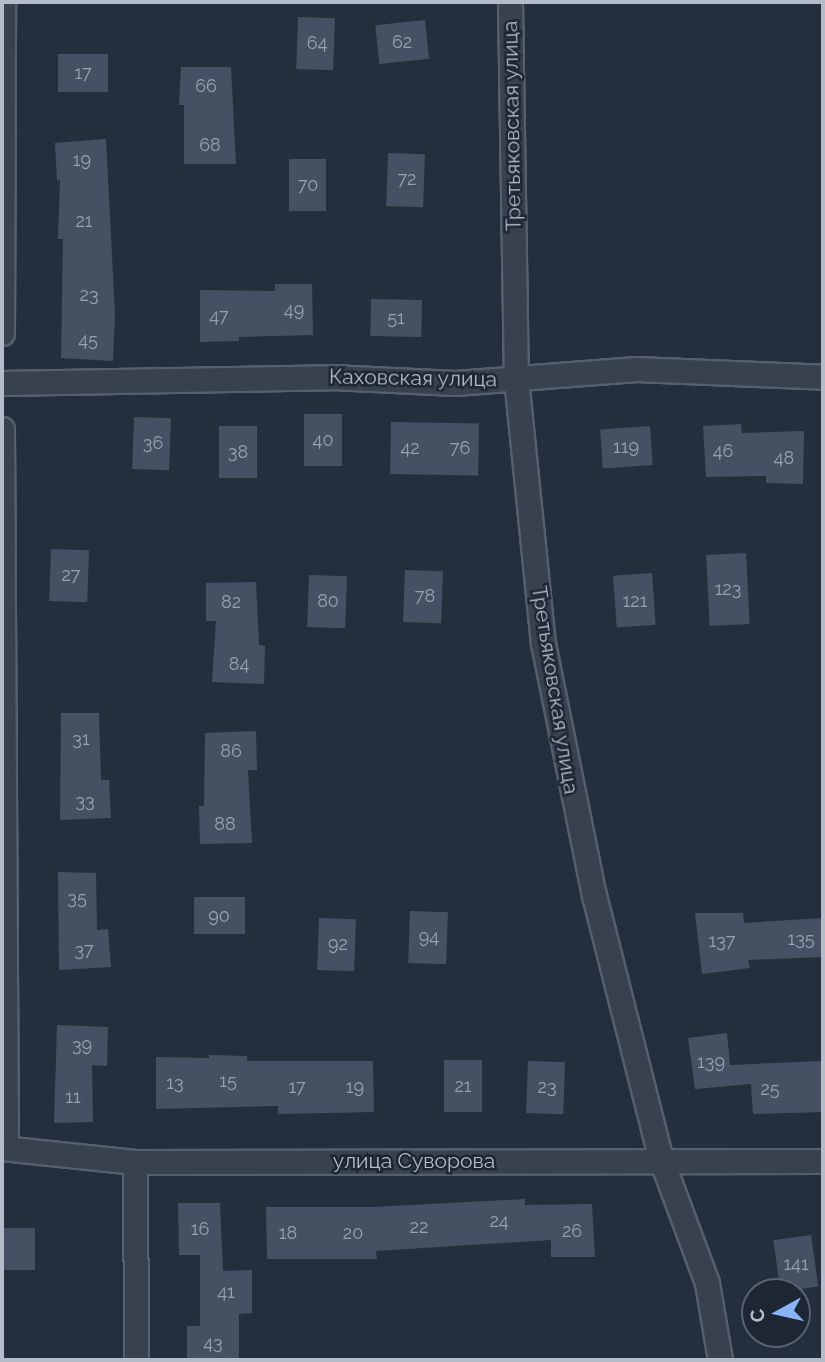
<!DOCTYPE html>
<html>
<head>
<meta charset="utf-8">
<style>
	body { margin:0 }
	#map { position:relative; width:825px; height:1362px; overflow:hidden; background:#242f3e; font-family:Raleway,sans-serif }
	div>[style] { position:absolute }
	.building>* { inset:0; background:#455162; transform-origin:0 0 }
	.roads { filter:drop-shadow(2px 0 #565f6c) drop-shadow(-2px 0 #565f6c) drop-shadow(0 2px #565f6c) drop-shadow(0 -2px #565f6c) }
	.street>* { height:23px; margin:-11.5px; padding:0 11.5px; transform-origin:11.5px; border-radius:11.5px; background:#38414e }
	span { translate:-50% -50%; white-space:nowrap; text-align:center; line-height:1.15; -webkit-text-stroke:5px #1d2633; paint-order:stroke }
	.number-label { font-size:18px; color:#98a1af }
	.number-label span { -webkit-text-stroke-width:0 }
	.street-label { font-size:21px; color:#b4bcc9 }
	.frame { position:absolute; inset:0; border:4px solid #b4bcc9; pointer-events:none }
	.north { position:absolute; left:741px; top:1278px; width:70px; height:70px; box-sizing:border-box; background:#1d2633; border:2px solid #59626f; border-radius:50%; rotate:262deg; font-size:19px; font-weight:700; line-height:28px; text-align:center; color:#b4bcc9 }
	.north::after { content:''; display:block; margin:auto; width:24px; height:32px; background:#8ab4f8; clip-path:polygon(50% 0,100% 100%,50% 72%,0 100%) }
</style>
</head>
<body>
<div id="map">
	<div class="building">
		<i style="left:298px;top:17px;width:37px;height:52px;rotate:2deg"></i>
		<i style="left:425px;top:20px;width:39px;height:50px;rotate:84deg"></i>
		<i style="left:58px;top:54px;width:50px;height:38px"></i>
		<i style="clip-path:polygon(181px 67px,231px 67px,236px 164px,184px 164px,184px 105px,179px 105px)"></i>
		<i style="clip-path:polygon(106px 139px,115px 314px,113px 361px,61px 358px,63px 239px,58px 239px,60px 180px,57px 181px,55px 143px)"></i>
		<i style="left:388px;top:153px;width:37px;height:53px;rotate:2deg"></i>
		<i style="left:289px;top:159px;width:37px;height:52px"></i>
		<i style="clip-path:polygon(275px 284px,312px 284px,313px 335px,239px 337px,239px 341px,200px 342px,200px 290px,275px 291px)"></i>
		<i style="left:371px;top:299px;width:51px;height:37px;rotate:1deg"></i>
		<i style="left:304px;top:414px;width:38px;height:52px"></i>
		<i style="left:134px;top:417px;width:37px;height:52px;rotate:2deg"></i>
		<i style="left:391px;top:422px;width:88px;height:52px;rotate:1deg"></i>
		<i style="clip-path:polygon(741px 424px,742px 433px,804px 431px,803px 484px,766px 483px,766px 476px,706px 477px,703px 426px)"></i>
		<i style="left:219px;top:426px;width:38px;height:52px"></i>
		<i style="left:650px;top:426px;width:39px;height:50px;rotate:86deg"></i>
		<i style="left:51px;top:549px;width:38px;height:52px;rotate:2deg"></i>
		<i style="left:746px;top:553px;width:71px;height:40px;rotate:87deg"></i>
		<i style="left:405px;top:570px;width:38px;height:52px;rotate:2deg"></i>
		<i style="left:652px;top:573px;width:52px;height:39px;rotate:86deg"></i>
		<i style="left:309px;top:575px;width:38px;height:52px;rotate:2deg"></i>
		<i style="clip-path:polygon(256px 582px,259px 645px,265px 646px,264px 684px,212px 682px,216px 621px,206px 621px,206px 583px)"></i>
		<i style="clip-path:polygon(61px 713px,99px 713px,101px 780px,109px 780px,111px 818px,60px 820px)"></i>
		<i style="clip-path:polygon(256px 731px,257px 770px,248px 770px,252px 843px,200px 844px,199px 806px,204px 806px,205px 733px)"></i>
		<i style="clip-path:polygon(58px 872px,96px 873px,97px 930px,108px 929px,111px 967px,59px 970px)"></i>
		<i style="left:194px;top:897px;width:51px;height:37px"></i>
		<i style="left:410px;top:911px;width:38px;height:52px;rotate:2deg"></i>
		<i style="clip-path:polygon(695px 913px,743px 913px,744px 923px,823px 918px,823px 957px,748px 960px,750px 968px,702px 974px)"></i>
		<i style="left:319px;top:918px;width:37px;height:52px;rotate:2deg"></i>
		<i style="clip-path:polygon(57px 1025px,108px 1027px,107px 1066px,92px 1065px,93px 1122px,54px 1123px)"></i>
		<i style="clip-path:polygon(727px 1033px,730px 1065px,823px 1061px,823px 1112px,753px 1114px,751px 1084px,695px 1089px,688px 1038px)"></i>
		<i style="clip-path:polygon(209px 1055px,247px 1056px,247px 1061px,373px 1061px,374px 1112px,278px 1114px,278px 1106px,156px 1109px,156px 1057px,209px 1058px)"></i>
		<i style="left:444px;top:1060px;width:38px;height:52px"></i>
		<i style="left:528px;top:1061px;width:37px;height:52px;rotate:2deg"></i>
		<i style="clip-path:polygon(525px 1199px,525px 1205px,592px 1204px,595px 1257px,551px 1257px,551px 1240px,376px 1251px,377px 1259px,267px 1259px,266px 1207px,373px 1207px)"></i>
		<i style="clip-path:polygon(178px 1203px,220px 1203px,223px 1271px,252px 1270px,252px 1313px,239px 1314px,239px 1360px,187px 1360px,187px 1326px,200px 1326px,200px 1255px,179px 1255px)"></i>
		<i style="left:35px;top:1228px;width:42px;height:33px;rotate:90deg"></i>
		<i style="left:811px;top:1235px;width:52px;height:38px;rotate:82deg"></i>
	</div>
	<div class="roads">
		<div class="street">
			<i style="left:510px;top:2px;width:376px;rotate:89.1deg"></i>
			<i style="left:516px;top:378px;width:266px;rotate:84.2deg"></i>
			<i style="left:543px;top:643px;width:257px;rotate:78.6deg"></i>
			<i style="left:594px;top:895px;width:272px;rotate:75.8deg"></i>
			<i style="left:661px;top:1159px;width:132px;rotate:69.6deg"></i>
			<i style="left:707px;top:1283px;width:78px;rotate:80.4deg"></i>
			<i style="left:2px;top:333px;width:331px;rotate:-89.8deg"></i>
			<i style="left:2px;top:383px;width:330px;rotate:-1deg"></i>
			<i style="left:332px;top:377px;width:123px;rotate:2.8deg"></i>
			<i style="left:455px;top:383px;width:182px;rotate:-4.4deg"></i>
			<i style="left:636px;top:369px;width:187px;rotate:2.4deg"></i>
			<i style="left:2px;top:429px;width:718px;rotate:89.68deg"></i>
			<i style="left:2px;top:1148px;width:134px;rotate:6deg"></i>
			<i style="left:135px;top:1162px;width:688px;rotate:-0.08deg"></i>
			<i style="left:135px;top:1162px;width:198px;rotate:89.7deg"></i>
		</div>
	</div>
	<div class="number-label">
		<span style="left:402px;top:42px">62</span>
		<span style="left:317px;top:43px">64</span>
		<span style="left:83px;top:73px">17</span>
		<span style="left:206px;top:86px">66</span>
		<span style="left:210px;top:145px">68</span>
		<span style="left:82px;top:160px">19</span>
		<span style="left:407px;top:179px">72</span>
		<span style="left:308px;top:185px">70</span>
		<span style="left:84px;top:221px">21</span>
		<span style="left:89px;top:295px">23</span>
		<span style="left:294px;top:310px">49</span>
		<span style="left:219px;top:316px">47</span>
		<span style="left:396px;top:318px">51</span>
		<span style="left:88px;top:340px">45</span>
		<span style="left:323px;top:440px">40</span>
		<span style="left:153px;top:443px">36</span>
		<span style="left:626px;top:447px">119</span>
		<span style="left:410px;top:448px">42</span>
		<span style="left:460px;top:448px">76</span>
		<span style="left:723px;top:451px">46</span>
		<span style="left:238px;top:452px">38</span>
		<span style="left:784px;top:458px">48</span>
		<span style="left:71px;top:575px">27</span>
		<span style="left:728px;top:589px">123</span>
		<span style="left:425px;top:596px">78</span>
		<span style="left:328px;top:601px">80</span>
		<span style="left:635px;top:601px">121</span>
		<span style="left:231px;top:602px">82</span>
		<span style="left:239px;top:664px">84</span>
		<span style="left:81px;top:739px">31</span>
		<span style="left:231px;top:751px">86</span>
		<span style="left:85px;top:801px">33</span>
		<span style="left:225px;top:824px">88</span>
		<span style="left:77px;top:898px">35</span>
		<span style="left:219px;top:916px">90</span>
		<span style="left:429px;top:937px">94</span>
		<span style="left:801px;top:939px">135</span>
		<span style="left:722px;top:941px">137</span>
		<span style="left:338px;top:944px">92</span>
		<span style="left:84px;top:950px">37</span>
		<span style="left:82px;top:1045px">39</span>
		<span style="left:711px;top:1062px">139</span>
		<span style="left:228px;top:1081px">15</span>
		<span style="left:175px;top:1083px">13</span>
		<span style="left:463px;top:1086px">21</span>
		<span style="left:297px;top:1087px">17</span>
		<span style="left:355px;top:1087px">19</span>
		<span style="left:547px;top:1087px">23</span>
		<span style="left:770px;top:1089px">25</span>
		<span style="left:73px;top:1097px">11</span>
		<span style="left:499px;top:1221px">24</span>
		<span style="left:419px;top:1227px">22</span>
		<span style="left:200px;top:1229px">16</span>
		<span style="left:572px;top:1231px">26</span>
		<span style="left:288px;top:1233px">18</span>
		<span style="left:353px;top:1233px">20</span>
		<span style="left:796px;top:1264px">141</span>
		<span style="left:226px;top:1292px">41</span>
		<span style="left:213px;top:1343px">43</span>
	</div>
	<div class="street-label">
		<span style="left:512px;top:126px;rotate:-91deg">Третьяковская улица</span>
		<span style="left:413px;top:378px;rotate:1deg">Каховская улица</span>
		<span style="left:555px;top:690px;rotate:81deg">Третьяковская улица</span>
		<span style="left:414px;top:1161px">улица Суворова</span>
	</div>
	<div class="frame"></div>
	<div class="north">С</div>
</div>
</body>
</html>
